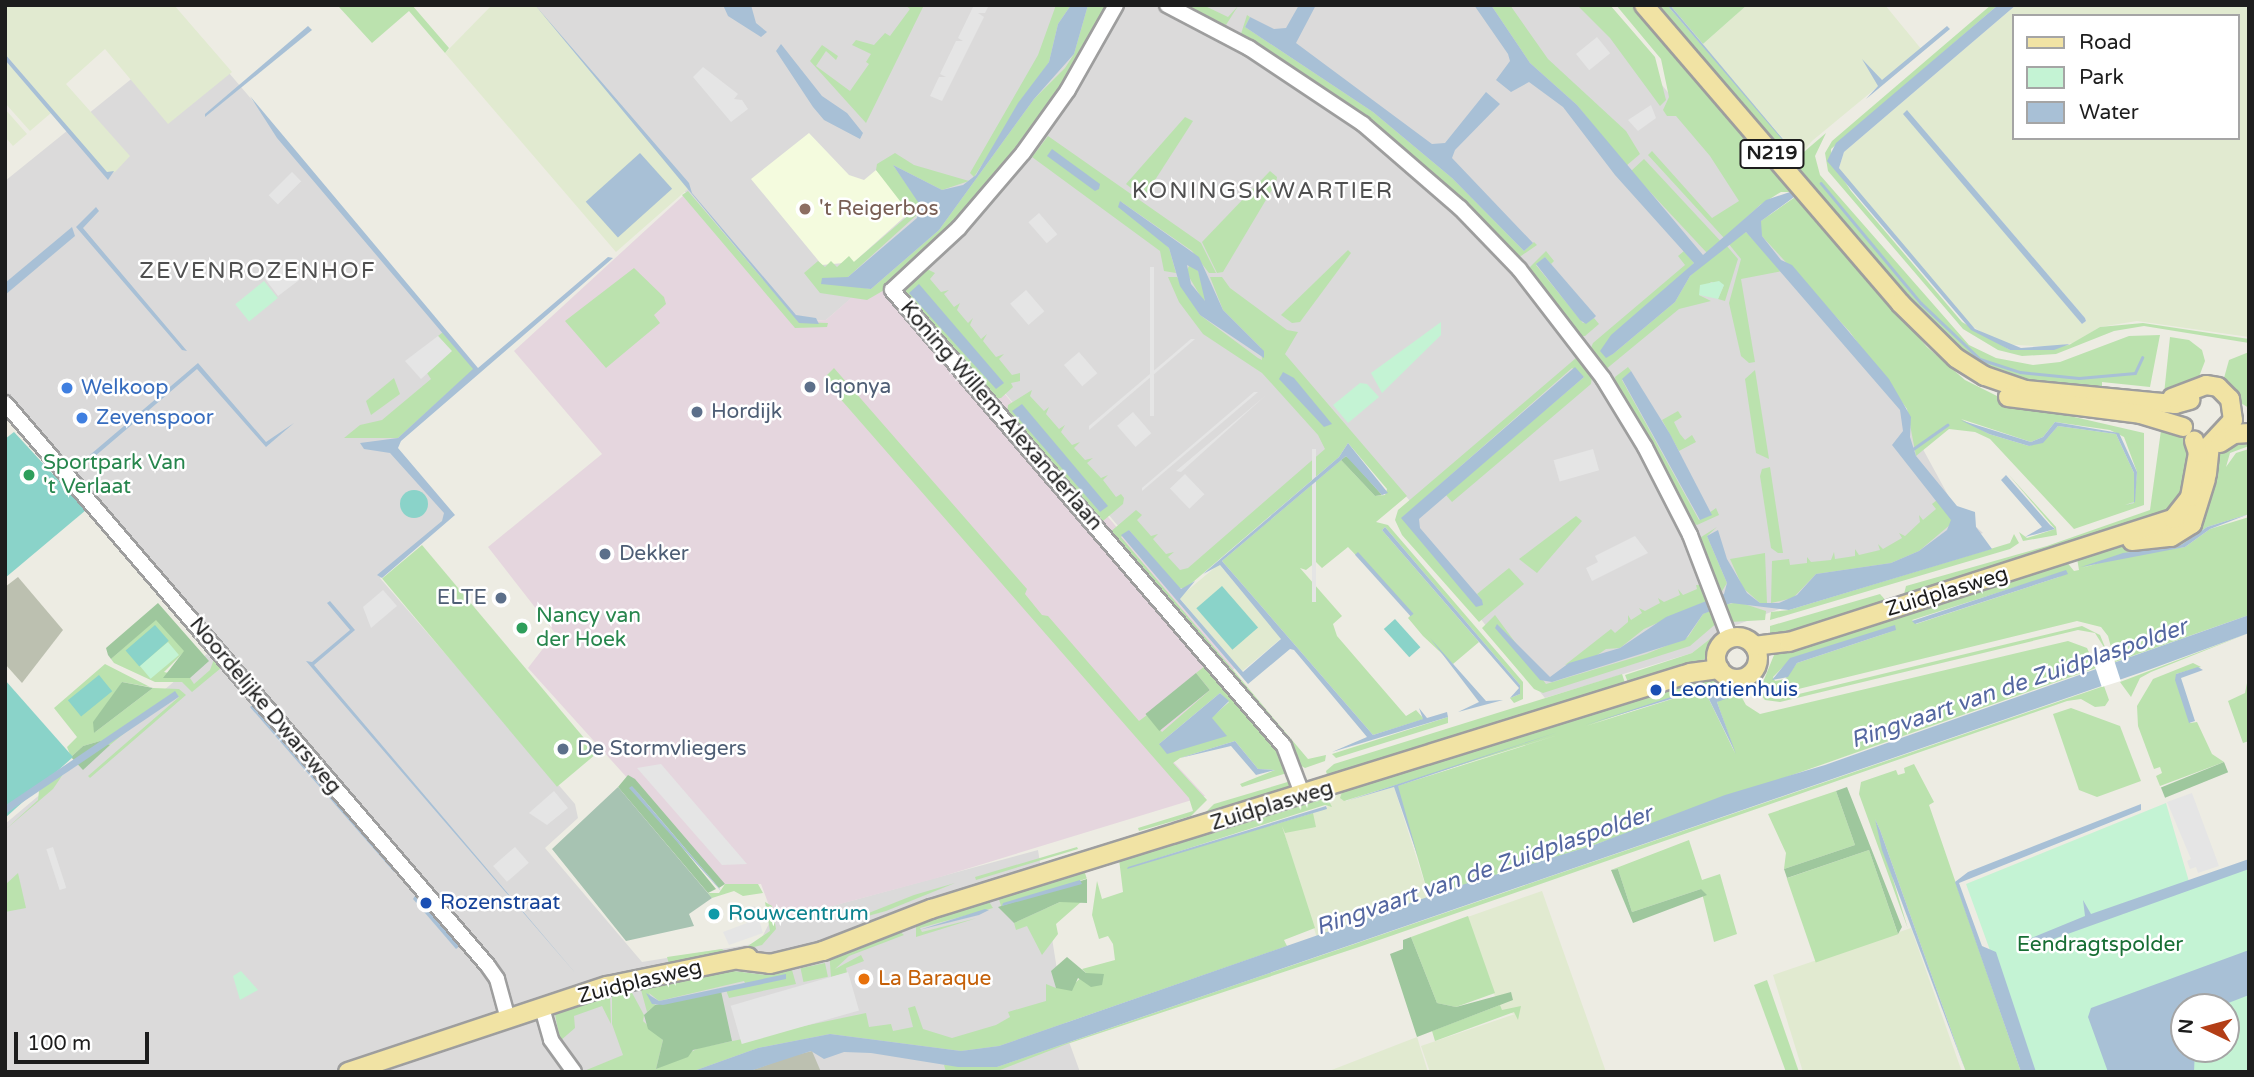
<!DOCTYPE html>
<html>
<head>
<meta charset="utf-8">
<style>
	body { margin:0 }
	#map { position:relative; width:2254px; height:1077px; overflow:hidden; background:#edece3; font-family:"Varela Round",sans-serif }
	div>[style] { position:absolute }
	.residential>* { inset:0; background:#dbdada }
	.industrial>* { inset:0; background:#e5d6de }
	.education>* { inset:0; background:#f4fbde }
	.construction>* { inset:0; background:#bcc0b0 }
	.farmland>* { inset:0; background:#e1ead0; transform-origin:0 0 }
	.grass>* { inset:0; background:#bbe2ae; transform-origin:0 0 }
	.forest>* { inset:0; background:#9ec79d; transform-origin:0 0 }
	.cemetery>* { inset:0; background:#a7c3b2 }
	.park>* { inset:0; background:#c4f3d4; transform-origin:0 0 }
	.pitch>* { inset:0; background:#8ad3c9; transform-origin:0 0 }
	.round { border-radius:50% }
	.parking>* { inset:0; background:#e5e5e5; transform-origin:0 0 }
	.water>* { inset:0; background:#a8c0d6; transform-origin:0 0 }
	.pier>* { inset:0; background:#fff; transform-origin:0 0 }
	.stream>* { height:2.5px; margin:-1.25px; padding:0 1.25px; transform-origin:1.25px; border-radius:1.25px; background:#a8c0d6 }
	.roads { filter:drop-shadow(2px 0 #9e9e9e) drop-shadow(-2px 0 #9e9e9e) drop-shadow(0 2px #9e9e9e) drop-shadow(0 -2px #9e9e9e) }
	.minor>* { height:14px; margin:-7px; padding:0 7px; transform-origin:7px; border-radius:7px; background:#fff }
	.major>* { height:18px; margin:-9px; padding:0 9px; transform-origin:9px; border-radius:9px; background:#f1e3a4 }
	.major>.ring { margin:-9px; padding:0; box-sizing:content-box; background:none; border:18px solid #f1e3a4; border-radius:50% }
	.dots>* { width:19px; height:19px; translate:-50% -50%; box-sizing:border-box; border:4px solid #fff; border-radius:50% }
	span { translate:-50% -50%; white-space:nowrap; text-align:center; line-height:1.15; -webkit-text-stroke:5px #fff; paint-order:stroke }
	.shield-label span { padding:2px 5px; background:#fff; border:2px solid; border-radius:5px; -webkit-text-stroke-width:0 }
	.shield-label { font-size:19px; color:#1d1d1d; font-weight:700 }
	.education-label { font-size:21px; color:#785e54 }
	.left { translate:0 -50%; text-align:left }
	.service-label { font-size:21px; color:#4e5e75 }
	.right { translate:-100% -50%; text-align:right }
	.shop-label { font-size:21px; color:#366cbe }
	.street-label { font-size:21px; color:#1d1d1d }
	.leisure-label { font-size:21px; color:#27864d }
	.transit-label { font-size:21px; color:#164399 }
	.culture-label { font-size:21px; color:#0d838f }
	.park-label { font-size:21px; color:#176e34 }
	.food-label { font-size:21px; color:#c56008 }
	.neighbourhood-label { font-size:23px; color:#505050; letter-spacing:2px }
	.water-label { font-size:23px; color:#5467a1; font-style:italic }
	.frame { position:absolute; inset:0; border:7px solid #1d1d1d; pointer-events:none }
	.legend { position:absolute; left:2012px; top:14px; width:228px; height:126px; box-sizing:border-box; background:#fff; border:2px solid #a5a5a5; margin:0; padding:9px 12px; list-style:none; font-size:21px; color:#1d1d1d }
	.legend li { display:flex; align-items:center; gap:14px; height:35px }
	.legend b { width:35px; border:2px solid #a5a5a5 }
	.north { position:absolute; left:2170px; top:993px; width:70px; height:70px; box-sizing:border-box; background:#fff; border:2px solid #a5a5a5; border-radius:50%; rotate:275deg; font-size:19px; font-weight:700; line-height:28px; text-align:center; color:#1d1d1d }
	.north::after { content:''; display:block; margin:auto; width:24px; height:32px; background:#b33e16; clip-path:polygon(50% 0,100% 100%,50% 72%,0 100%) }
	.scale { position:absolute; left:14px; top:1032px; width:135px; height:32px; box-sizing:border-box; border:4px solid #1d1d1d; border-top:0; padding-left:9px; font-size:21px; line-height:24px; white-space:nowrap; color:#1d1d1d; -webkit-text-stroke:5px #fff; paint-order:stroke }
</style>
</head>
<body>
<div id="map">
	<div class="residential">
		<i style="clip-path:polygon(526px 5px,1596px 5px,1765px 210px,1894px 396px,1955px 508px,1983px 533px,1720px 631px,1692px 653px,1545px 698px,1401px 521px,1410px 501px,1350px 431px,1177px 595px,893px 262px,826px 320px,796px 322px)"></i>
		<i style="clip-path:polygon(229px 73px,276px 128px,278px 138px,478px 371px,391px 446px,452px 515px,380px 578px,575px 804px,578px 818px,545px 848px,642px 962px,759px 943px,773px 916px,799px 915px,1038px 850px,1068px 1039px,1080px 1072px,5px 1072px,5px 824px,208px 653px,5px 414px,5px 181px,135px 76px)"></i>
	</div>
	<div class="industrial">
		<i style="clip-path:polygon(685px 194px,796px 322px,826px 320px,893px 261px,1235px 668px,1155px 742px,1205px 796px,937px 878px,799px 915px,773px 916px,761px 884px,723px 884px,528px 668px,555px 633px,488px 547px,602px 454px,514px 351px)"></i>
	</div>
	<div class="education">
		<i style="clip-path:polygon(809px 133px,849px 175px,864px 180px,876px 170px,911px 211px,854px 262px,822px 265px,751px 179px)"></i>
	</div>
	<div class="construction">
		<i style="clip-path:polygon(18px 577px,63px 630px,22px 683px,5px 664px,5px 587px)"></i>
		<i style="clip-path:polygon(812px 1051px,821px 1072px,747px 1072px,792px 1056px)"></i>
	</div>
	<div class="farmland">
		<i style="clip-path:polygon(5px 5px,174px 5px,232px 72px,168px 124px,105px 49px,66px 84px,130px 156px,115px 172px,107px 173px,5px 54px)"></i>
		<i style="clip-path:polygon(492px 5px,535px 5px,689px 188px,616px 252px,445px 53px)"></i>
		<i style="clip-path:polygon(1747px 5px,1885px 5px,1922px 50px,1812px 141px,1799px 157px,1702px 45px)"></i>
		<i style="clip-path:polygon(evenodd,2016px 5px,2249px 5px,2249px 337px,2137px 321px,2100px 327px,2073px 343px,2053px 347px,2001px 344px,1970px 325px,1854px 190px,1839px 168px,1844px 152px,2016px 5px,2014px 16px,2238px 16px,2238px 138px,2014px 138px,2014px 16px,2016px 5px,1907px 110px,2085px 318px,2086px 321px,2082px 324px,1907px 110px)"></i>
		<i style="clip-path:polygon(5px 60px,51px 113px,30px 131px,5px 103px)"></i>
		<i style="clip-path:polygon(5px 109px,27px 134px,13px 146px,5px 137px)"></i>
		<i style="left:1219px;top:564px;width:97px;height:52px;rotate:50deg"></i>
		<i style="clip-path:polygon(1394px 787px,1429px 897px,1317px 938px,1282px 826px,1331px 805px,1319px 796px,1343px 789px,1346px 801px)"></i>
		<i style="clip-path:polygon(1542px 891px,1606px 1072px,1430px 1072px,1421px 1046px,1515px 1014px,1502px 1011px,1459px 920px)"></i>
		<i style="clip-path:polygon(1911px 928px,1962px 1072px,1803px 1072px,1773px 975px)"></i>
		<i style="clip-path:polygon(1417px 1037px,1428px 1072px,1329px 1072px,1329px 1071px)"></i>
	</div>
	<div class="grass">
		<i style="clip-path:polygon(412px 5px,449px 48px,445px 53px,409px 11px,372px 43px,339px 7px)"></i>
		<i style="clip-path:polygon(905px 5px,924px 5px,866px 123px,810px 61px,822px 45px,838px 56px,836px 60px,826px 51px,816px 66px,850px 91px,869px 64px,866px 62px,871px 54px,852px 45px,856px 40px,874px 45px,885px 33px,890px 36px,910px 9px)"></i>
		<i style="clip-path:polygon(1056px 5px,1071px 5px,1058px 24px,1049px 62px,974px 177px,970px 173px,1038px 55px)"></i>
		<i style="clip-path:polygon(1088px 5px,1112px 5px,1069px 80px,959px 218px,886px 289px,867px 300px,820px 293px,804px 273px,818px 261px,825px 267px,831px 261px,837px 267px,849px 256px,854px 262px,910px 214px,876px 170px,877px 164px,895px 153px,914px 165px,969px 181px,942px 190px,893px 165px,921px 205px,920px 212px,848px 277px,858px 287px,871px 289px,939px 230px,1034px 99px,1065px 68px,1074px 54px)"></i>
		<i style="clip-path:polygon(1177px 5px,1203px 5px,1228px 17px,1238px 6px,1226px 25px)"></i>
		<i style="clip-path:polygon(1491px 5px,1510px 5px,1548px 59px,1626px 131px,1640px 154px,1626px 166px,1577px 105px,1530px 63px)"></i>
		<i style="clip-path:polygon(1577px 5px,1610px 5px,1655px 57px,1666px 100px,1660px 106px,1610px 38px)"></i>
		<i style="clip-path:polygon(1616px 5px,1637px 5px,1790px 192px,1781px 192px,1760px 205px,1724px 238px,1648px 155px,1652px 151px,1712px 218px,1739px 201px,1710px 156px,1676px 116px,1667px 116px,1663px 110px,1669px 97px,1661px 59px)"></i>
		<i style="clip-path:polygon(1652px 5px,1667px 5px,1798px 157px,1826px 133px,1815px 156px,1820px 175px,1969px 345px,1996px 358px,2033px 365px,2060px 362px,2129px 336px,2160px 335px,2150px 387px,2102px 382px,2102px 386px,2077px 387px,2038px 384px,2000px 376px,1953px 351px)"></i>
		<i style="clip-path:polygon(1670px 5px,1747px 5px,1703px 44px)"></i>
		<i style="clip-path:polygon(1991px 5px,1998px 5px,1831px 149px,1832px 162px,1851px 191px,1962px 322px,2010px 350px,2069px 345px,2100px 327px,2143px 323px,2249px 339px,2249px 343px,2144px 326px,2114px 331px,2056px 354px,2022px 356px,1998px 350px,1963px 329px,1828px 171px,1825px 153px,1832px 141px)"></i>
		<i style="clip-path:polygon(1247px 15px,1250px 17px,1245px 27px,1373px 112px,1452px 178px,1524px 251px,1534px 242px,1537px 245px,1518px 258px,1423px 168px,1423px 163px,1420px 166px,1240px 37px)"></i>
		<i style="clip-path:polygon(1185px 117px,1193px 121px,1146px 194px,1140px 195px,1126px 184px)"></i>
		<i style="clip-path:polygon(1048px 136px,1201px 243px,1216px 273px,1209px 273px,1192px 251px,1120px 201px,1169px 248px,1176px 273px,1164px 271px,1160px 251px,1032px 157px)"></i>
		<i style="left:1644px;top:159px;width:112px;height:18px;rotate:47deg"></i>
		<i style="clip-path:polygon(1270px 171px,1277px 177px,1276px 183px,1223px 272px,1217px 273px,1202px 242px)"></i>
		<i style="clip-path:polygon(688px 191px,799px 322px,828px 323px,827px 327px,795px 328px,682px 195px)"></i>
		<i style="clip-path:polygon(evenodd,1798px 195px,1927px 347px,1965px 380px,2009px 402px,2144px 433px,2144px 505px,2074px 529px,1990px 439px,1975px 432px,1949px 429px,1916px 456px,1907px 409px,1849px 331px,1760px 234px,1761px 221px,1798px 195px,1961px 419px,2031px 442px,2043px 437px,2055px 422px,2110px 430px,2124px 437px,2137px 472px,2134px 503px,2125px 505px,2134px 502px,2134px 473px,2116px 434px,2058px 426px,2048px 437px,2029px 446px,1989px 434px,1961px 419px)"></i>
		<i style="clip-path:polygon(1746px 232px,1782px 271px,1741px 279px,1755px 362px,1749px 363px,1741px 356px,1729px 303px,1741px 259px,1728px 243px)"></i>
		<i style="clip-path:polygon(1726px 245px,1738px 259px,1725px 301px,1718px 299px,1724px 285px,1711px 282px,1699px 295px,1711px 301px,1679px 309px,1605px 370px,1590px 350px,1593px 343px,1685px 265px,1678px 256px,1684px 251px,1694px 263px,1606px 357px,1613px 354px,1675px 302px,1690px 276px)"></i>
		<i style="clip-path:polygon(1348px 250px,1351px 253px,1300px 322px,1292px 323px,1281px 315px)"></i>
		<i style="clip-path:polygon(1546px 251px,1554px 261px,1551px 264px,1545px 257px,1536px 265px,1583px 323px,1594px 318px,1599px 324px,1585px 336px,1578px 336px,1527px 270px)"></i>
		<i style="clip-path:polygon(1190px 264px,1198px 271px,1206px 296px,1204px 302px,1186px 272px)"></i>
		<i style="clip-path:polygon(634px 268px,664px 297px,666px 304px,654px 315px,660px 323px,606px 368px,565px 321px)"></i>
		<i style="clip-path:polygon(925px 268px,935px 273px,930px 279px,941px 292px,949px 290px,944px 294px,954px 307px,960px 303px,957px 310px,968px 323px,973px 318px,970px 325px,981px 339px,987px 334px,983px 341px,996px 357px,1004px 354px,999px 359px,1012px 375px,1020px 373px,1020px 381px,1011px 383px,1013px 387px,1001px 398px,995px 399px,899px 291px)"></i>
		<i style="clip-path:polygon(1168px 277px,1177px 277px,1200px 315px,1258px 358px,1262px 360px,1261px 348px,1223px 310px,1210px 277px,1222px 277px,1230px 288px,1287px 330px,1298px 332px,1285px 354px,1407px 496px,1376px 522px,1388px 525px,1523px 682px,1523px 699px,1514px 703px,1510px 698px,1520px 694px,1520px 685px,1385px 527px,1382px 530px,1479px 642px,1453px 664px,1423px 636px,1408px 618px,1412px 614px,1348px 547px,1322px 568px,1316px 562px,1306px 570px,1300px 568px,1342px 616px,1333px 624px,1337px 636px,1406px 716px,1416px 710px,1424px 719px,1373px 735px,1222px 561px,1341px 460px,1375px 496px,1385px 495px,1387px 489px,1348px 443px,1339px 457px,1186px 588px,1179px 588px,1129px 530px,1121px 537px,1308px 759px,1326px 755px,1325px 761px,1305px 768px,1298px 764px,1289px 744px,1109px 533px,1136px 510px,1142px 515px,1137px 520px,1151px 536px,1158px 534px,1153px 539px,1166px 554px,1174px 552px,1168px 557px,1180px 570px,1188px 568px,1325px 449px,1318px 435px,1262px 373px,1203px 334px,1179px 302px)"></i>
		<i style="clip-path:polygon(443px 332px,474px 369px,398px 438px,344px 438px,360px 425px,382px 420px,431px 379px,427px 373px,451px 351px,438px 336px)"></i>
		<i style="clip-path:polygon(2170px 337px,2189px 340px,2202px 350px,2205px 361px,2197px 382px,2173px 394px,2164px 394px)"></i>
		<i style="clip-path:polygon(2249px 352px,2249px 408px,2234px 399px,2224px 378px,2229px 360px)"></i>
		<i style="clip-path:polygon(1576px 358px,1592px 376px,1591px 384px,1452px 502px,1446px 495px,1584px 377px,1572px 368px,1402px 518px,1482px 600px,1477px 594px,1509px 568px,1524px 584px,1479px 622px,1402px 535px,1395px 520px,1398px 510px)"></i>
		<i style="clip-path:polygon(1628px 367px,1631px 371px,1622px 380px,1699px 520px,1716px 508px,1719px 515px,1697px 525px,1691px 522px,1616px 388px,1615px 377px)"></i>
		<i style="clip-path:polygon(evenodd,834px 368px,1027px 589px,1025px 594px,1042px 615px,1048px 616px,1139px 721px,1147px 715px,1162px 732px,1210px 690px,1196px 673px,1205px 666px,1280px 754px,1287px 773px,1242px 787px,1240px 784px,1275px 770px,1258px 769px,1235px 741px,1180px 758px,1173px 763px,1207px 800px,1191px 816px,1139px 831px,1138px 828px,1193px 811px,1189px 798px,823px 379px,834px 368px,1220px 693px,1229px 702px,1211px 718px,1159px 744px,1220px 693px)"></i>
		<i style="clip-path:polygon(1755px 370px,1769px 459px,1756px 453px,1745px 379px)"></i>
		<i style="clip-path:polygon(394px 378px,400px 394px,371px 415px,366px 401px)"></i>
		<i style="clip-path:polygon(1032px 390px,1030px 396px,1044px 411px,1049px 407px,1046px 414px,1059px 429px,1065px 425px,1061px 432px,1072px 445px,1080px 442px,1074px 448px,1085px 460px,1093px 458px,1087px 463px,1101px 478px,1108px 475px,1103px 480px,1116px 497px,1121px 494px,1124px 498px,1123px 504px,1103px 521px,1007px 413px,1008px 405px)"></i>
		<i style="clip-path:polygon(1678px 411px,1682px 417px,1674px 422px,1680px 434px,1685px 440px,1692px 435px,1696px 442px,1679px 451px,1662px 420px)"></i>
		<i style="clip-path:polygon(2162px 423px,2183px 433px,2193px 454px,2179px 510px,1903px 598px,1906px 586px,2047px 546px,2150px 510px)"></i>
		<i style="clip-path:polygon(evenodd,2249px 436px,2249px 446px,2230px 453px,2226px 467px,2236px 453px,2249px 449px,2249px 514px,2207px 527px,2181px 545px,2136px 550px,2082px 568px,2122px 556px,2185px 547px,2210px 529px,2249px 517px,2249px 615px,2115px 662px,2108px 636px,2101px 627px,2077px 621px,1782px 693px,1764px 689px,1763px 682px,1774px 655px,1819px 638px,2066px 561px,2074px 571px,2079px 570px,2077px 558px,2106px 549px,2179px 538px,2220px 451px,2249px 436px,2066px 571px,2059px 577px,1916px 624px,1912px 620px,2066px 571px,2249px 436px,1896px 630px,1797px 663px,1785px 679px,1775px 681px,1773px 677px,1788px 662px,1896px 630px)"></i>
		<i style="clip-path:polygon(1770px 467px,1783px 553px,1778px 553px,1771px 548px,1760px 476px,1762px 469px)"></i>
		<i style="clip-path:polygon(2008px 474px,2056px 527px,2057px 535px,2023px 541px,2019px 532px,2027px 538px,2055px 529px)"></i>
		<i style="clip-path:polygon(1937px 500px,1951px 516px,1951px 524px,1919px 551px,1891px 563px,1816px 574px,1793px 598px,1771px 603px,1772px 561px,1789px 559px,1790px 565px,1807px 563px,1807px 557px,1811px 562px,1831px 560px,1834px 552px,1835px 559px,1855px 556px,1855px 549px,1859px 555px,1880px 550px,1878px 544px,1883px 549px,1902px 538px,1899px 533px,1905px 536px,1920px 522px,1919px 515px,1923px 520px,1936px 509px,1932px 504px)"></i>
		<i style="clip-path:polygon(1576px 516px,1582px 521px,1537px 573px,1519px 559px)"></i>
		<i style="clip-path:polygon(1717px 527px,1707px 536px,1727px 583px,1719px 596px,1698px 539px)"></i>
		<i style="clip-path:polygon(2014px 534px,2019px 543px,2010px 549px,1770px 620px,1771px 612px,1789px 610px,2010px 543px)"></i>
		<i style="left:422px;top:545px;width:272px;height:52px;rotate:50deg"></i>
		<i style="clip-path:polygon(1765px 553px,1767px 603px,1760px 603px,1743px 588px,1730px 559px)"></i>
		<i style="clip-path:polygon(1696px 585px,1703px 585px,1709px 600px,1644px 629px,1620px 648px,1606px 649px,1590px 660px,1565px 665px,1611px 629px,1615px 633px,1628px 622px,1628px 615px,1631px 620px,1642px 613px,1639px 608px,1645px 611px,1660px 603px,1658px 598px,1664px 602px,1680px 595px,1678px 589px,1683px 595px,1697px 589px)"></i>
		<i style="clip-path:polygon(1880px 594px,1888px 603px,1770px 640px,1770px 626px)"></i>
		<i style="clip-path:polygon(1738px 602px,1766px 611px,1765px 620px,1730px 622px,1724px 605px)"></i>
		<i style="clip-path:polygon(1713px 609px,1718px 622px,1690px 646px,1543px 693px,1534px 689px,1482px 628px,1495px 615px,1546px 684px,1646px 654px,1688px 637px,1703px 614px)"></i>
		<i style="clip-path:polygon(156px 619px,185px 651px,164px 672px,190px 678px,194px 684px,210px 670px,216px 654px,221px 668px,192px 692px,182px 682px,155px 682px,114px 663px,111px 659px)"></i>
		<i style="clip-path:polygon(2082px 626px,2100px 635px,2107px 652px,2095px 633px,2078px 630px,1780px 702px,1765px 700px,1754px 687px,1767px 659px,1758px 685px,1766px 697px,1778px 699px)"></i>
		<i style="clip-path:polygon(1720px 631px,1722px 638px,1708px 658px,1629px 685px,1625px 675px,1692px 653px)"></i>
		<i style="clip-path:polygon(2249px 633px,2151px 672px,2140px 678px,2131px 697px,2120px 682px)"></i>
		<i style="clip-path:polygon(evenodd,2068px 641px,2087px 648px,2096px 668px,1594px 845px,1429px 897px,1397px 786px,1558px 735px,1344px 801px,1340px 798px,1343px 789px,1658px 693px,1657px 688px,1719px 675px,1735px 685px,1746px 705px,1760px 714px,2068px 641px,1711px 684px,1722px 692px,1730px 691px,1717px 702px,1735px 753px,1704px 689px,1586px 726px,1711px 684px)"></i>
		<i style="clip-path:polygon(2193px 663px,2201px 667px,2176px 674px,2190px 723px,2197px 722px,2212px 754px,2224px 762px,2160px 786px,2156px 776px,2162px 773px,2160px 767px,2154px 769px,2138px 726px,2137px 706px,2153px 679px)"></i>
		<i style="clip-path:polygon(105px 664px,150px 687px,122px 682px,94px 733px,153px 688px,179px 689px,186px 695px,90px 778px,88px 776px,179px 697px,174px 692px,110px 745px,100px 741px,83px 746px,71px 757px,67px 747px,77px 737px,54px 708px)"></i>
		<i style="clip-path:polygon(2249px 673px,2249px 741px,2243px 743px,2228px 701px,2245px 693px)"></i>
		<i style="clip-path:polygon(1622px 674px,1626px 686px,1329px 783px,1326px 771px,1334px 764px)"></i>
		<i style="clip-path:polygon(2104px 686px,2109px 700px,2105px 706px,2095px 707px,2081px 699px,2067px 701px,1359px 947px,1067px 1044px,995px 1072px,946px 1072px,944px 1065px,997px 1067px)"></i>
		<i style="clip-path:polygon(2071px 708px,2120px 726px,2141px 781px,2097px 797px,2079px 790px,2053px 714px)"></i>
		<i style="clip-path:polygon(1448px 717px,1448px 723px,1336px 758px,1332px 754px)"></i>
		<i style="clip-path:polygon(70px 764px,53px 789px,5px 830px,38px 800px,39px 791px)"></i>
		<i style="clip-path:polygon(1914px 764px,1934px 802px,1929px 805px,2021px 1072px,1966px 1072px,1880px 830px,1875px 819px,1908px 929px,1859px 794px,1861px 782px,1896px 770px,1898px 775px,1905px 773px,1904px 768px)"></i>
		<i style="clip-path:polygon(1291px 781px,1294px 787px,1198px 820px,1214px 804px)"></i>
		<i style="clip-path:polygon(1836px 791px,1855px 845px,1784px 869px,1786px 853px,1768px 814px)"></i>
		<i style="clip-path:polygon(1319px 796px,1328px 799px,1332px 807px,1325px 805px,1127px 868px,1313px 813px,1316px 827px,1285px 833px,1282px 826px,1315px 928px,1284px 940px,1287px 946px,999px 1046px,961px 1051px,830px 1034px,758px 1048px,691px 1072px,584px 1071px,623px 1055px,612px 1024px,612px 993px,630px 989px,644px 1015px,643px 1021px,663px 1040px,656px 1069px,699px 1048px,866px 1013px,869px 1027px,891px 1024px,893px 1031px,913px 1027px,908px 1008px,915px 1006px,923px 1029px,952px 1038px,996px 1025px,1010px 1017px,1008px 1012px,1046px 1001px,1046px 984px,1056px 988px,1075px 983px,1086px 973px,1082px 969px,1115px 960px,1113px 944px,1108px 936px,1099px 939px,1092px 915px,1097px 881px,1102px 899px,1123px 892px,1119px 859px)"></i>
		<i style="clip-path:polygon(1689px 840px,1702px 880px,1720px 874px,1737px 934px,1714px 942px,1701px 889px,1632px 912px,1618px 869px,1611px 870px)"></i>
		<i style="clip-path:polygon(1077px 847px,1078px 849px,976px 880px,975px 877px)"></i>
		<i style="left:1869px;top:850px;width:89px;height:87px;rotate:71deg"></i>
		<i style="left:1084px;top:870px;width:9px;height:90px;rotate:72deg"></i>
		<i style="clip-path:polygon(18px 873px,26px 908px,5px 912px,5px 885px)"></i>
		<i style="clip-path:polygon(955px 883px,886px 911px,846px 922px,914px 895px)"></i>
		<i style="clip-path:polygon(725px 884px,758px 884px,763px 893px,743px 896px,734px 891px,712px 898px,708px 893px,719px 893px)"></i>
		<i style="clip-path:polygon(988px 900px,993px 908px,920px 928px,922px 932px,977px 918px,916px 937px,916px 922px)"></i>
		<i style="clip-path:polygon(765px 902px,772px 906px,776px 929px,762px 945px,742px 950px,770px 931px)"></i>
		<i style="clip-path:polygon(1060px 902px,1081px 902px,1056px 924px,1058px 934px,1042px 955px,1027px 926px,1016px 930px,1014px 923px)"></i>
		<i style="clip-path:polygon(1468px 916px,1495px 993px,1456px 1007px,1437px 1003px,1411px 937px)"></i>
		<i style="clip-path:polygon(898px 930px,904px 935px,849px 956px,835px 969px,861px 955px,864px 961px,846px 968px,847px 973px,831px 977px,829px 951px)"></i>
		<i style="clip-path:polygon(722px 949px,727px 953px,669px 964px,667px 957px)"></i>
		<i style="left:825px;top:963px;width:14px;height:25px;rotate:78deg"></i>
		<i style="clip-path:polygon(725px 970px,766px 975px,792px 970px,796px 984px,729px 998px,726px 990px,746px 985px,744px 981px,659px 1001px,649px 993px,655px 1005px,647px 1012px,640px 986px)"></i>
		<i style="clip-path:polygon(1767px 980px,1799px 1072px,1786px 1072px,1754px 985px)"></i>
		<i style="clip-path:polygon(610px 994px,611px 1024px,602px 1006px,574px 1016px,575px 1028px,560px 1041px,555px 1014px)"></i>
		<i style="clip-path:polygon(1500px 1005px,1502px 1010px,1521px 1006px,1518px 1020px,1514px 1012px,1435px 1041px,1432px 1031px)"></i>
	</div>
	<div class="forest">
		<i style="clip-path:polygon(1346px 456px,1350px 459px,1382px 495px,1375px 496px,1341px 460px)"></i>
		<i style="clip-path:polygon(158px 603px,209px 661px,190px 678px,163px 678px,184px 651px,156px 620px,111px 659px,108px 655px,106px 648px)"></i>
		<i style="left:1196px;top:673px;width:22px;height:65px;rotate:51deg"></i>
		<i style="clip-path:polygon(122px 682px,153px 688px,94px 733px,93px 722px)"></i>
		<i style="clip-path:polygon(100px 741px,110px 745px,83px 770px,71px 757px,83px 746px)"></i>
		<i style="left:2224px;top:762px;width:11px;height:68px;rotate:68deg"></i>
		<i style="clip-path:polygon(628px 775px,635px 779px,725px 884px,719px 888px,632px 786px,716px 889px,708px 893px,618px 787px)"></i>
		<i style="clip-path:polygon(1847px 787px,1902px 927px,1898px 934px,1869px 850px,1787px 878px,1784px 869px,1855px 845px,1836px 791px)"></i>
		<i style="clip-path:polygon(1618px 869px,1632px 912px,1701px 889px,1707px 895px,1633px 923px,1611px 870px)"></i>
		<i style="clip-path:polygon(1087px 879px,1087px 903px,1060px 902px,1014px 923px,998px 907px)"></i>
		<i style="clip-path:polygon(1411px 937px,1437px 1003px,1456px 1007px,1511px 992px,1513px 1000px,1417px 1037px,1390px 954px,1403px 949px,1403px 940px)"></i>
		<i style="clip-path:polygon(1067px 957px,1086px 973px,1104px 974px,1102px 985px,1091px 987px,1078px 978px,1072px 991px,1056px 988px,1051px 971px)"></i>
		<i style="clip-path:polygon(721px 991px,732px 1041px,693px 1050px,688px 1057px,656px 1069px,663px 1040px,648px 1029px,644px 1015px,655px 1005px)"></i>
	</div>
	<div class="cemetery">
		<i style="clip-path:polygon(618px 787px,712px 898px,689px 914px,694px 926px,626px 941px,552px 849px)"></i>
	</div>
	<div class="park">
		<i style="left:264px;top:281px;width:22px;height:37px;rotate:51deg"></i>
		<i style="clip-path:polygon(1719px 281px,1724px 285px,1718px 299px,1699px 295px,1700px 285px)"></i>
		<i style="clip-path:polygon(1441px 322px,1441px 335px,1382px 393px,1371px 373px)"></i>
		<i style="clip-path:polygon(1360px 383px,1367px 384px,1379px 397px,1348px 423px,1333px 405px)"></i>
		<i style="left:168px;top:642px;width:17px;height:37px;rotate:50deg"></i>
		<i style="clip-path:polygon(evenodd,2166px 803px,2190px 885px,2249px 864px,2249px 1072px,2034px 1072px,1966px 884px,2166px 803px,2184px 1007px,2226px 1007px,2226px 1049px,2184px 1049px,2184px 1007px)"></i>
		<i style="clip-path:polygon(241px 971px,258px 990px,240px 1000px,233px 976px)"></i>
	</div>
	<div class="pitch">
		<i style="clip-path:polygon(14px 432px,86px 510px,5px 578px,5px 439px)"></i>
		<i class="round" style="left:400px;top:490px;width:28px;height:28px"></i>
		<i style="left:1222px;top:586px;width:55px;height:34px;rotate:49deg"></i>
		<i style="left:1395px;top:619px;width:38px;height:15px;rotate:48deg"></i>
		<i style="left:155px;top:625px;width:21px;height:39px;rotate:49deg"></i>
		<i style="left:99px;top:675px;width:21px;height:40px;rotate:51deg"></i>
		<i style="clip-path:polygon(5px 680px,73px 757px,5px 818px)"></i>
	</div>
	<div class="parking">
		<i style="clip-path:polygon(974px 5px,989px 5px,985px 13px,978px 13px,984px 17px,942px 101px,930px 96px,939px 77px,946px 77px,940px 74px,956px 41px,963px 41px,958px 38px)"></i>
		<i style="left:1597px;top:37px;width:21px;height:27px;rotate:51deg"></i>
		<i style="clip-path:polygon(703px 67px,738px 94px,734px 99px,742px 100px,748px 109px,731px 122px,693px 77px)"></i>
		<i style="clip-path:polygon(1651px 105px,1656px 118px,1638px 131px,1628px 120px)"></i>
		<i style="left:292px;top:172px;width:13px;height:33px;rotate:45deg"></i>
		<i style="left:1039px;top:213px;width:28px;height:14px;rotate:49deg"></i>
		<i style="left:287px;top:263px;width:21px;height:27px;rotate:53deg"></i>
		<i style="left:1150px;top:267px;width:4px;height:149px"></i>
		<i style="left:1026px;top:290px;width:28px;height:21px;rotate:49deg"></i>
		<i style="clip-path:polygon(438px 336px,452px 351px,421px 379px,405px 361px)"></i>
		<i style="clip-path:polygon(1191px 339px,1195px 339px,1089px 430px,1089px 426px)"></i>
		<i style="left:1079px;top:352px;width:28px;height:20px;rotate:49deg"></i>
		<i style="clip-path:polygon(1254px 392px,1258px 392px,1142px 491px,1142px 488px)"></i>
		<i style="clip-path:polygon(1265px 396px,1181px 472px,1176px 471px)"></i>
		<i style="left:1133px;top:412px;width:28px;height:21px;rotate:49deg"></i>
		<i style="left:1312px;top:449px;width:4px;height:153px"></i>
		<i style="left:1593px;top:449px;width:22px;height:41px;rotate:74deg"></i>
		<i style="left:1185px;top:474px;width:28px;height:21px;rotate:46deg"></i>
		<i style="clip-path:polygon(1635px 536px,1648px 553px,1592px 581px,1586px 568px,1598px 562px,1595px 556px)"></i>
		<i style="clip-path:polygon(383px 590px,397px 606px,371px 628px,363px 607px)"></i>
		<i style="clip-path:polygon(661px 764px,747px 864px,722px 865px,637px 768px)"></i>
		<i style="clip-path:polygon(554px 791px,568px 808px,547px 825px,529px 813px)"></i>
		<i style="clip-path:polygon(2192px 793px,2219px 866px,2198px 873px,2196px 867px,2190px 869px,2187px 861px,2191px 859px,2167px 802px)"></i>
		<i style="left:53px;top:847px;width:43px;height:7px;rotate:72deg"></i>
		<i style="left:515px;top:847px;width:21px;height:29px;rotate:49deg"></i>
		<i style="clip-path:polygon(755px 906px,763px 933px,729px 945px,723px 932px,747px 923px,743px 910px)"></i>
		<i style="left:848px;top:972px;width:40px;height:122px;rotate:74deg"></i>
	</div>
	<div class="water">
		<i style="clip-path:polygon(535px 5px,689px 183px,692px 193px,796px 315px,816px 318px,819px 324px,799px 323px)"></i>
		<i style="clip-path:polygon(723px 5px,751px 5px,756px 23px,767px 32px,761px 37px,728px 16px)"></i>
		<i style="clip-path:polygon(1071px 5px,1088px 5px,1074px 54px,1034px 99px,939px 230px,871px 289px,821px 284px,822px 278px,848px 277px,917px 218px,920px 205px,893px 165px,942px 190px,963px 185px,976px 175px,1018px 103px,1049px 62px,1058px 24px)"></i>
		<i style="clip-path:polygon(1299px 5px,1316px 5px,1296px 43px,1432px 144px,1445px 143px,1486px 92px,1500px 104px,1455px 150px,1452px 158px,1533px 243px,1524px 251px,1452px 178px,1373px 112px,1245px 27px,1250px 17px,1274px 29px,1286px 28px)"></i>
		<i style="clip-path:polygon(1474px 5px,1491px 5px,1530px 63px,1577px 105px,1703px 255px,1766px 200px,1790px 192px,1794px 197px,1761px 221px,1762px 236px,1781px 260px,1792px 265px,1889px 379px,1911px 417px,1910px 437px,1916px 456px,1957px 506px,1975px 512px,1976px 527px,1992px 549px,1789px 610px,1731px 603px,1703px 614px,1685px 640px,1552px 682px,1540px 680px,1495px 628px,1497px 624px,1550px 677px,1569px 663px,1620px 648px,1666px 617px,1724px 594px,1727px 583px,1707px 536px,1718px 530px,1727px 559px,1747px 593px,1760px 603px,1779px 603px,1797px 595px,1816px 574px,1891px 563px,1919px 551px,1947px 530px,1951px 520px,1892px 445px,1903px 431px,1900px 410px,1746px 232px,1690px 276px,1675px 302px,1613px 354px,1606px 358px,1600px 351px,1611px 335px,1694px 263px,1615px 175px,1563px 107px,1529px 82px,1511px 92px,1496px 80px,1510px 61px,1508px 54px)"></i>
		<i style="clip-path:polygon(1667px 5px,1670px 5px,1787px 144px,1785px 143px)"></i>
		<i style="clip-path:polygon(1998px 5px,2016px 5px,1844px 152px,1839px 168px,1975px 329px,2021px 348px,2070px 344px,2054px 350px,2010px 350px,1971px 330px,1827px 161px,1836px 143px)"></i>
		<i style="clip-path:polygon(308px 26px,312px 30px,205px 117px,205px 114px)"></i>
		<i style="clip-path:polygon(1947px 26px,1950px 29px,1866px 99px,1878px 86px,1862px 59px,1882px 80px)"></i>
		<i style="clip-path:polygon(781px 44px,822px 96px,847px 113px,863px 133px,860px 139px,824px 120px,813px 107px,776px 51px)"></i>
		<i style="clip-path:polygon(5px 54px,107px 172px,114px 171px,108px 180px,5px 60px)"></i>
		<i style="clip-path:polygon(250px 96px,478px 368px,608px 257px,613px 258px,401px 441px,398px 448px,455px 515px,382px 578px,377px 575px,442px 521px,444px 513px,390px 453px,364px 449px,360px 443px,398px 438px,473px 369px,277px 138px)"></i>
		<i style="clip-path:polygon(1907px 110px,2085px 318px,2086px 321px,2082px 324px,1903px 114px)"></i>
		<i style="clip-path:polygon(1052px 149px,1100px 184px,1099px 189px,1095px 191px,1047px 156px)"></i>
		<i style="left:640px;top:153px;width:48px;height:73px;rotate:48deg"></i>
		<i style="clip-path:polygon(evenodd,1120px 201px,1199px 257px,1223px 310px,1264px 351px,1264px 358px,1200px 315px,1180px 286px,1169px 248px,1118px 207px,1120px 201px,1187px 265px,1198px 271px,1205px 301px,1191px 284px,1187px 265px)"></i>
		<i style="clip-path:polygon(96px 207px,99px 211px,83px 228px,187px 351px,182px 350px,76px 227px)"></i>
		<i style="clip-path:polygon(72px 227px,75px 236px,5px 295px,5px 283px)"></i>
		<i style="clip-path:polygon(1545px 257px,1596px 316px,1594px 318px,1586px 324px,1580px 320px,1536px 264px)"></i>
		<i style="clip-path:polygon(919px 284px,1004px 383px,996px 389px,909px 293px)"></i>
		<i style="clip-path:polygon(198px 363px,266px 442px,294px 423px,266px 447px,197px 369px,87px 463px,84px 460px)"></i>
		<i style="clip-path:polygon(1575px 367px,1584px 377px,1419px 519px,1420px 528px,1482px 600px,1483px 605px,1476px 607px,1401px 518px)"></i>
		<i style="clip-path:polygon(1631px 371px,1670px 434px,1712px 515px,1700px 520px,1622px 379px)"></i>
		<i style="clip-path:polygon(1283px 372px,1294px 378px,1332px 424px,1324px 427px,1279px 379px)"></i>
		<i style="clip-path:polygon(1022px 404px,1108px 506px,1100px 512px,1012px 411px)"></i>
		<i style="clip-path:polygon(1960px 420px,2031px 442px,2043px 437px,2055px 422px,2119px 433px,2137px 472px,2135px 502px,2125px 506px,2134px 502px,2134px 473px,2116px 434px,2058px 426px,2043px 443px,2029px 446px,1989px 434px)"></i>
		<i style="clip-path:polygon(1348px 443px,1388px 493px,1382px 495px,1346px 456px,1222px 561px,1373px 735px,1423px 719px,1419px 708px,1427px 718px,1447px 712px,1448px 717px,1332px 752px,1367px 737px,1294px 650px,1290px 649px,1248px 684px,1121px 535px,1129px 530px,1181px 589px,1195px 581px,1180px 599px,1243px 672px,1281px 639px,1220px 565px,1203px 574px,1339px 457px)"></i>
		<i style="clip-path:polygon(2006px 475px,2050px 525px,2055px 529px,2025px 537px,2042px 527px,2001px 480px)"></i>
		<i style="clip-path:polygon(2249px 514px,2210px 529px,2185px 547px,2081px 567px,2123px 553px,2181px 545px,2207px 527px)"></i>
		<i style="clip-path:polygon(1385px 527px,1520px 685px,1520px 694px,1510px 698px,1519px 688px,1382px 530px)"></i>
		<i style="left:1358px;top:552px;width:83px;height:4px;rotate:48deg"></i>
		<i style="clip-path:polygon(2066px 570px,2068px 574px,2059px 577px,1915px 624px,1912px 621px)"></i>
		<i style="clip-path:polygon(330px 601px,355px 630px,314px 665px,577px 975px,306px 661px,312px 662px,350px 630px,327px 603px)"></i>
		<i style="clip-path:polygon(2249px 615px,2249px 633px,2151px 669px,997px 1067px,958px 1067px,871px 1053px,844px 1052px,824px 1059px,811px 1051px,747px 1072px,691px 1072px,758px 1048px,830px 1034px,961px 1051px,999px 1046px,1465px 884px,1594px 845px,1725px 795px,1825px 765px)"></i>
		<i style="clip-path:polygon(1895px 625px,1896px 630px,1797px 663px,1788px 677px,1772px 680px,1790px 658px)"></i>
		<i style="clip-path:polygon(1430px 638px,1486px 701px,1503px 700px,1458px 712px,1479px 702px)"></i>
		<i style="clip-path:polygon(2198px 667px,2203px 670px,2181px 678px,2195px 721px,2189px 723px,2175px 680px,2176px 674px)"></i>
		<i style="clip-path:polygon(1711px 684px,1722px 692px,1730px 691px,1731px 697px,1717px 702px,1736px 754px,1704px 689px,1585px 725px)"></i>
		<i style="left:175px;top:691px;width:7px;height:223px;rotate:56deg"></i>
		<i style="clip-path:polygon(1220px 693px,1229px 701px,1212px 718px,1227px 736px,1167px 754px,1159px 744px)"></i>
		<i style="clip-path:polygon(254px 704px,394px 869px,394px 872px,250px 707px)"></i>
		<i style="clip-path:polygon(1558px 732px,1398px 786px,1418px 857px,1394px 787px,1346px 801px)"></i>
		<i style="clip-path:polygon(1235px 741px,1258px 769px,1275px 770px,1256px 775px,1231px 746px,1180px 758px)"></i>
		<i style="clip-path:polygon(632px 786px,719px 888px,721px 891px,629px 788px)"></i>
		<i style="clip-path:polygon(2141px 804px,2141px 810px,1959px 883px,1982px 946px,1996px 952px,2036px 1072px,2021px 1072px,1955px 882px,1968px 872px)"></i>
		<i style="clip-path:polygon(1326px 806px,1327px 809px,1127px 869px,1128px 867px)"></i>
		<i style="clip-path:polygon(1875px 819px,1880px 830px,1966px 1072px,1882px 850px)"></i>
		<i style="clip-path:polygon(2249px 859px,2249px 869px,2026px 949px,2017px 944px,2085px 916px,2083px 900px,2091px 914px)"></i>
		<i style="clip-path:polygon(1080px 880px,1082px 884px,1002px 906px,1003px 903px)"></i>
		<i style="clip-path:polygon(417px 893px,460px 946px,456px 949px,413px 899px)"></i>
		<i style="clip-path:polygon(985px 909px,989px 910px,979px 915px,919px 930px)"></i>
		<i style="clip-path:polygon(2249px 950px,2249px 995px,2218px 1007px,2184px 1007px,2184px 1049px,2195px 1049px,2194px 1072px,2108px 1072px,2088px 1017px,2091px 1008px)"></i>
		<i style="clip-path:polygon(786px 974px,786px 979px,663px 1005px,652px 1004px,646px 993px,659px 1001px)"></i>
	</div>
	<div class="pier">
		<i style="left:2114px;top:660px;width:22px;height:20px;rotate:72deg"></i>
	</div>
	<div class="stream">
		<i style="left:1821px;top:183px;width:156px;rotate:50.2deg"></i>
		<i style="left:1921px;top:303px;width:81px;rotate:43.5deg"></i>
		<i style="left:1980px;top:359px;width:42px;rotate:18deg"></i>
		<i style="left:2020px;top:372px;width:59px;rotate:5.8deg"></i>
		<i style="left:2079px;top:378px;width:56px;rotate:-5.1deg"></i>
		<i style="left:2135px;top:373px;width:17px;rotate:-65deg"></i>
		<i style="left:1913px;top:449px;width:42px;rotate:-35.2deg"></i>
	</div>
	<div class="roads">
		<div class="minor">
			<i style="left:1116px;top:5px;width:98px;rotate:119.5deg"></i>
			<i style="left:1068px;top:90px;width:77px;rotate:125.5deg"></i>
			<i style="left:1023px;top:153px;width:99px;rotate:130.5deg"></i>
			<i style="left:959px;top:228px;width:91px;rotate:137.2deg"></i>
			<i style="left:892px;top:290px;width:601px;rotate:49.32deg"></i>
			<i style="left:1284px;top:746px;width:53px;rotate:69.2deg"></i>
			<i style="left:1167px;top:5px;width:93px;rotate:27.7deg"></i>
			<i style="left:1249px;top:48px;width:137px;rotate:33.7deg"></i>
			<i style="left:1363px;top:124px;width:128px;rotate:40.9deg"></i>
			<i style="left:1460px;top:208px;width:85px;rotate:46deg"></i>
			<i style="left:1519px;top:269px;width:138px;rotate:52.4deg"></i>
			<i style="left:1603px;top:378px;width:81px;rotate:58.7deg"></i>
			<i style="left:1645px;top:447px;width:99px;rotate:62.9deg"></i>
			<i style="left:1690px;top:535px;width:111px;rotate:69deg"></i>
			<i style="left:5px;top:403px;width:742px;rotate:49.37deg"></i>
			<i style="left:488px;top:966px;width:16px;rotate:55deg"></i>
			<i style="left:497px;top:979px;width:41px;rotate:74.6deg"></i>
			<i style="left:542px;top:1008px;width:33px;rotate:74deg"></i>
			<i style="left:551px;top:1040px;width:39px;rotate:54deg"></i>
		</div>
		<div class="major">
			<i style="left:1644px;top:5px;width:393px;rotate:49.3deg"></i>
			<i style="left:1900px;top:303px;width:78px;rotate:44.5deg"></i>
			<i style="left:1956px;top:358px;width:34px;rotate:32deg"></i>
			<i style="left:1985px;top:376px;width:43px;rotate:18.9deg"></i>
			<i style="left:2026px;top:390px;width:150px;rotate:5.4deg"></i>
			<i style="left:2175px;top:404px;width:16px;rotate:-15deg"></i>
			<i style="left:2008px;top:397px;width:133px;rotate:7.3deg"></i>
			<i style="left:2140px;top:414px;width:45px;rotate:16.8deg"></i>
			<i style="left:2172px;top:398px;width:36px;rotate:-21deg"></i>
			<i style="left:2206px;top:385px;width:12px;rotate:9deg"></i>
			<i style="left:2218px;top:387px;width:17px;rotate:45deg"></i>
			<i style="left:2230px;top:399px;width:21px;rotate:82deg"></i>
			<i style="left:2233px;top:420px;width:34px;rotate:133deg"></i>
			<i style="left:2210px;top:445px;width:30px;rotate:96deg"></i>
			<i style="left:2220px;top:443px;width:17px;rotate:-33deg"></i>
			<i style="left:2234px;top:434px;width:15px;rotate:-4deg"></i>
			<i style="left:2132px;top:541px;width:39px;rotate:-6deg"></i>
			<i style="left:2171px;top:537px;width:25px;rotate:-32deg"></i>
			<i style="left:2192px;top:524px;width:47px;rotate:-72.7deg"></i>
			<i class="ring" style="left:1716px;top:637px;width:24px;height:24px"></i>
			<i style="left:1754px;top:646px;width:35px;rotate:-7deg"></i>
			<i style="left:1789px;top:642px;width:403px;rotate:-17.8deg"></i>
			<i style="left:2173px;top:519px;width:28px;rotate:-52deg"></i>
			<i style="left:2190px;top:497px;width:45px;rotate:-79.7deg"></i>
			<i style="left:2198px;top:453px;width:13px;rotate:-108deg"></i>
			<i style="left:739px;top:960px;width:31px;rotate:7deg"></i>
			<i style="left:770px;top:964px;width:55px;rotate:-13.8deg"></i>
			<i style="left:823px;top:951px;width:116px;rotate:-21.3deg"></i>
			<i style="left:931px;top:909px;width:795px;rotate:-17.27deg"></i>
			<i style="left:1690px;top:673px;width:30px;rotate:-8deg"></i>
			<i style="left:348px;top:1072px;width:273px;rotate:-18.4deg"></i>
			<i style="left:607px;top:986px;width:144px;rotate:-11.6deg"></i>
		</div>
	</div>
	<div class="dots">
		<i style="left:805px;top:209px;background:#8d6e63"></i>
		<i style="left:810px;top:387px;background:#5c6f8a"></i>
		<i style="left:67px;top:388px;background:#3f7fe0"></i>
		<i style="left:697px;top:412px;background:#5c6f8a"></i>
		<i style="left:82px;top:418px;background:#3f7fe0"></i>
		<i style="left:29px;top:475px;background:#2e9e5b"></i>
		<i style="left:605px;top:554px;background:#5c6f8a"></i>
		<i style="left:501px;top:598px;background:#5c6f8a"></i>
		<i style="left:522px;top:628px;background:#2e9e5b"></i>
		<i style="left:1656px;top:690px;background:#1a4fb4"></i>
		<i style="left:563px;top:749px;background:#5c6f8a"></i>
		<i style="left:426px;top:903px;background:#1a4fb4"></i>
		<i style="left:714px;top:914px;background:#0f9aa8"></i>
		<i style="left:864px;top:979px;background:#e8710a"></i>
	</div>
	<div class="shield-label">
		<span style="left:1772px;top:154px">N219</span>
	</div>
	<div class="education-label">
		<span class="left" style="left:819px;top:209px">'t Reigerbos</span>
	</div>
	<div class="service-label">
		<span class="left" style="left:824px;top:387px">Iqonya</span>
		<span class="left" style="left:711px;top:412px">Hordijk</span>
		<span class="left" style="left:619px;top:554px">Dekker</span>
		<span class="right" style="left:487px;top:598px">ELTE</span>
		<span class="left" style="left:577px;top:749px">De Stormvliegers</span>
	</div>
	<div class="shop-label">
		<span class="left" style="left:81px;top:388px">Welkoop</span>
		<span class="left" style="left:96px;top:418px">Zevenspoor</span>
	</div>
	<div class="street-label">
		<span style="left:1001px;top:416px;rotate:49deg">Koning Willem-Alexanderlaan</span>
		<span style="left:1947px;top:592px;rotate:-17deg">Zuidplasweg</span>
		<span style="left:265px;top:706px;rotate:50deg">Noordelijke Dwarsweg</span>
		<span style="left:1272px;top:806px;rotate:-17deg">Zuidplasweg</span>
		<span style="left:640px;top:982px;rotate:-14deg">Zuidplasweg</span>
	</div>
	<div class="leisure-label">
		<span class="left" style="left:43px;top:475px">Sportpark Van<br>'t Verlaat</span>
		<span class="left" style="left:536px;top:628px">Nancy van<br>der Hoek</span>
	</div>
	<div class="transit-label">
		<span class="left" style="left:1670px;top:690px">Leontienhuis</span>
		<span class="left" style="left:440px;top:903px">Rozenstraat</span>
	</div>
	<div class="culture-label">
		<span class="left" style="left:728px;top:914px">Rouwcentrum</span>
	</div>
	<div class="park-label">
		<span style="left:2100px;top:945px">Eendragtspolder</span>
	</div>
	<div class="food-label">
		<span class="left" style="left:878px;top:979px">La Baraque</span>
	</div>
	<div class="neighbourhood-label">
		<span style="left:1263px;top:191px">KONINGSKWARTIER</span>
		<span style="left:258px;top:271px">ZEVENROZENHOF</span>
	</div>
	<div class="water-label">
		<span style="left:2019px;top:684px;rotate:-19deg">Ringvaart van de Zuidplaspolder</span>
		<span style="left:1484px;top:871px;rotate:-19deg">Ringvaart van de Zuidplaspolder</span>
	</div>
	<div class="frame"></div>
	<ul class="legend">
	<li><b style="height:9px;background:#f1e3a4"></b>Road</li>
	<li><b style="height:19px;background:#c4f3d4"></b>Park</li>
	<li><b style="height:19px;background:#a8c0d6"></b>Water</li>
	</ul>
	<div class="north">N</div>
	<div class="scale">100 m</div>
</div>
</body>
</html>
